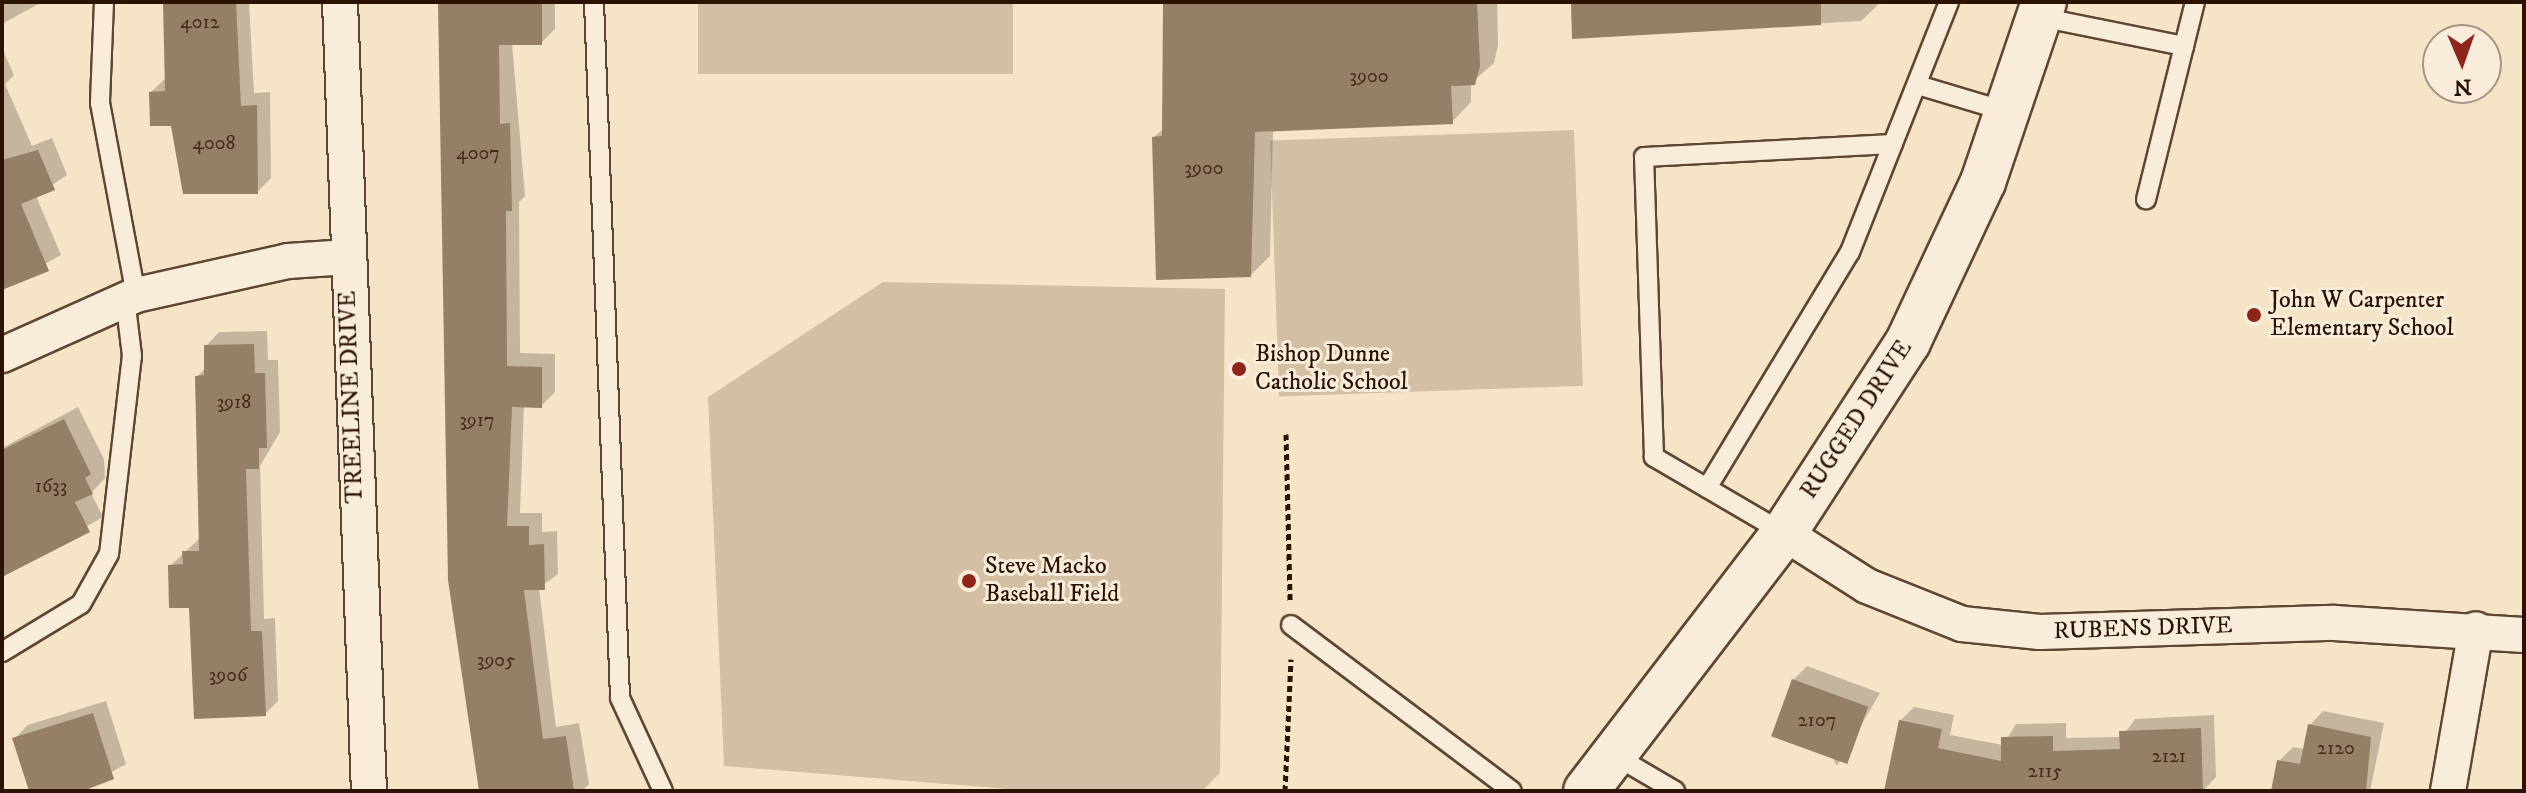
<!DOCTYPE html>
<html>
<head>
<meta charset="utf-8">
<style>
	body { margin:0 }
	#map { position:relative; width:2526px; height:793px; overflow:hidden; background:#f5e4c6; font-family:"IM FELL DW Pica",serif }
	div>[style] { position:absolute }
	.green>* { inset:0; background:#d3c0a4; transform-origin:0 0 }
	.shadow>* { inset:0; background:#0003 }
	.building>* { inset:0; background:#957f67; transform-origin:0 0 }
	.path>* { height:5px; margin-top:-2.5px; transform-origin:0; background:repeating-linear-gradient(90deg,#2c1200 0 6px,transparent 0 10px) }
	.roads { filter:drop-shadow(2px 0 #5e4632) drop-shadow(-2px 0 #5e4632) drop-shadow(0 2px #5e4632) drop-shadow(0 -2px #5e4632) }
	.lane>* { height:18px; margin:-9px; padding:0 9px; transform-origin:9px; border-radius:9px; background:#f8edda }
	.street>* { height:34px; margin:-17px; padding:0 17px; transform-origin:17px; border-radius:17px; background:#f8edda }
	.secondary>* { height:44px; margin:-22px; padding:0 22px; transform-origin:22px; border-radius:22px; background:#f8edda }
	.dots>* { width:22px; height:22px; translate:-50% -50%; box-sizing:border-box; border:4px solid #f8edda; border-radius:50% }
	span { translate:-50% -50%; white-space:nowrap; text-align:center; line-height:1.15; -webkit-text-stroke:6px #f8edda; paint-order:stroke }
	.number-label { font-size:20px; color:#462d1a }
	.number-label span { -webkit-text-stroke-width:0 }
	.poi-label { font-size:24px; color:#2c1200 }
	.left { translate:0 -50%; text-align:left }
	.street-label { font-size:24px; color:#2c1200 }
	.frame { position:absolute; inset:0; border:4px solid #2c1200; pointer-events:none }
	.north { position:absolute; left:2422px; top:24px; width:80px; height:80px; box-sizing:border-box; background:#f8edda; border:2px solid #a69583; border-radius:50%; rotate:178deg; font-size:22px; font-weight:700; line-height:32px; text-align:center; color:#2c1200 }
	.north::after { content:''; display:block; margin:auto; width:28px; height:36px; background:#8f2418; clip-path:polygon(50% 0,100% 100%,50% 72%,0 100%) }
</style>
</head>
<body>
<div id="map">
	<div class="green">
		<i style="left:698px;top:2px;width:315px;height:72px"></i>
		<i style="left:1574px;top:130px;width:256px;height:304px;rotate:88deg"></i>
		<i style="clip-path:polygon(883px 282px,1225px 289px,1220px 773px,1202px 791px,1034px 791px,724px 766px,708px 397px)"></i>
	</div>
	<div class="shadow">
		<i style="clip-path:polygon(2px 2px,42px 2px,2px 24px)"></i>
		<i style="clip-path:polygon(165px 2px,249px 2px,254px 93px,270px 92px,271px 178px,257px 192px,172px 124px,151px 92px,165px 79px)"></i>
		<i style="clip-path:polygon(440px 2px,555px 2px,555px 29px,541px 43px,512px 43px,525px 196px,519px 202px,520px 353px,555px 354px,555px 392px,541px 406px,524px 405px,520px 513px,542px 513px,542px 532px,557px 531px,558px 574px,539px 588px,556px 727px,579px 723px,589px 784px,582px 791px,481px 791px)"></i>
		<i style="clip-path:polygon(1164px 2px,1497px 2px,1498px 45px,1494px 63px,1471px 83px,1471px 102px,1452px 122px,1273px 129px,1270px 256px,1250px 276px,1154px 137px,1164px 128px)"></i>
		<i style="clip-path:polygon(1573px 2px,1881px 2px,1861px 21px,1574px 37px)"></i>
		<i style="clip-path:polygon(2px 48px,14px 75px,5px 84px,32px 146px,52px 138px,67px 175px,36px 196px,61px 255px,2px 288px)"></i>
		<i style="clip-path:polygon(267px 331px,268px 360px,278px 360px,280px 432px,260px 466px,264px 619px,275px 618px,278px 701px,265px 714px,170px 566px,200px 538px,197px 377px,206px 367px,206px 346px,219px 332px)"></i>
		<i style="clip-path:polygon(78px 407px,104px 459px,105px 478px,91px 493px,103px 517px,2px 575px,2px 448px)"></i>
		<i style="clip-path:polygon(1807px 666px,1880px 693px,1837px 766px,1793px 680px)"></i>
		<i style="clip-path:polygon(106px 701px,126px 764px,78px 791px,31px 791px,14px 739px,28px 725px)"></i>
		<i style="clip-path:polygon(1914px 707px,1954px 715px,1950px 735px,2003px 745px,2016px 724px,2066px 723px,2066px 738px,2122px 737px,2135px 719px,2214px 715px,2216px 777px,2203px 791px,1886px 791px,1900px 721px)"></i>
		<i style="clip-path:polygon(2323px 711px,2384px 723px,2370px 791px,2273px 791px,2279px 761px,2293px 747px,2305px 749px,2310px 725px)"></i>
	</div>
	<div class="building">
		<i style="clip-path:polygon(163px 2px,236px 2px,241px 106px,257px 105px,258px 194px,183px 194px,171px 126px,150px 126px,149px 92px,165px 91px)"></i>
		<i style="clip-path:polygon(438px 2px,542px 2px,542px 45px,499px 45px,500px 124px,510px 123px,512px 211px,506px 211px,507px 366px,542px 367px,542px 408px,512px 407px,507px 526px,529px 526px,529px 545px,544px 544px,545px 590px,524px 590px,543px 739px,566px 736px,574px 791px,479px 791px,448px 580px)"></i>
		<i style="clip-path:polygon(1163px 2px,1477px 2px,1480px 66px,1475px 85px,1451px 86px,1453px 124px,1255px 132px,1251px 277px,1156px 280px,1152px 137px,1162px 136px)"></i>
		<i style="clip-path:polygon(1571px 2px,1821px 2px,1821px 25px,1572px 39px)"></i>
		<i style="clip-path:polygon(38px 150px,55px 190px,21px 204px,49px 271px,2px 290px,2px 160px)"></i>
		<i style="clip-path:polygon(254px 344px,255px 373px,265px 373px,267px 448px,259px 448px,259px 469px,246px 469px,251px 631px,262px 631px,266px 716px,194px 719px,189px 608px,169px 608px,168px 565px,183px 564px,182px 551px,199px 551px,195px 376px,204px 375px,204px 345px)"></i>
		<i style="clip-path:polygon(64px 419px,91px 474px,85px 478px,93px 494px,75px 502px,90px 532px,2px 577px,2px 450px)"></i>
		<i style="left:1792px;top:679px;width:81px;height:61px;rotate:20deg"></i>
		<i style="clip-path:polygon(93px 713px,114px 779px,83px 791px,29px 791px,12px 738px)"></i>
		<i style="clip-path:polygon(1899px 720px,1942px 729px,1938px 748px,2001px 761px,2001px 737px,2053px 736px,2053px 751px,2120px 749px,2119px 731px,2201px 728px,2203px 791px,1884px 791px)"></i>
		<i style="clip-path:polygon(2308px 724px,2371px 737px,2366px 791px,2271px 791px,2277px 760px,2300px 764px)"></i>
	</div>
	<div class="path">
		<i style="left:1286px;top:434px;width:167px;rotate:88.6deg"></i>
		<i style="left:1285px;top:791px;width:132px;rotate:-87.4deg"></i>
	</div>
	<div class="roads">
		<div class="lane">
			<i style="left:104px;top:2px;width:101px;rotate:92.3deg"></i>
			<i style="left:100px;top:103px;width:195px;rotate:79.4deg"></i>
			<i style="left:594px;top:2px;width:696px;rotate:87.86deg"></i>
			<i style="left:620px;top:698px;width:102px;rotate:65.2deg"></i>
			<i style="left:2040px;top:17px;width:147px;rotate:11.4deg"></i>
			<i style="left:2184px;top:46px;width:158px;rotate:103.9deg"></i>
			<i style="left:2184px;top:46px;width:45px;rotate:-76deg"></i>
			<i style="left:1921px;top:86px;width:91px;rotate:16.6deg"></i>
			<i style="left:1707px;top:488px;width:276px;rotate:-58.8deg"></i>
			<i style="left:1850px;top:252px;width:269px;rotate:-68.4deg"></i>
			<i style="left:1784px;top:533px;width:151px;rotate:-149.7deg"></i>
			<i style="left:1654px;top:457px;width:300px;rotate:-91.9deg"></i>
			<i style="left:1644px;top:157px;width:249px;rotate:-3deg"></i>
			<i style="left:1291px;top:625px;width:276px;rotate:36.9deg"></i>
			<i style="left:2px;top:652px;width:92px;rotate:-31.3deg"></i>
			<i style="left:81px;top:604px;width:57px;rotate:-60.8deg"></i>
			<i style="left:109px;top:554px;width:199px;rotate:-83.4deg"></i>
			<i style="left:132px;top:356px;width:58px;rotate:-96.9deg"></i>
			<i style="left:1614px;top:755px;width:71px;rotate:30.5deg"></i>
		</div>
		<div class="street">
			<i style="left:340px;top:2px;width:790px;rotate:87.9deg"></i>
			<i style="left:2px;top:355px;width:147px;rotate:-24.1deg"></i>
			<i style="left:136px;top:295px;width:156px;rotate:-12.6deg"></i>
			<i style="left:288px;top:261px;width:60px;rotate:-3.8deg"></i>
			<i style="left:1784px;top:533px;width:98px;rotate:32.6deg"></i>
			<i style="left:1867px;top:586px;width:102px;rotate:21.8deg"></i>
			<i style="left:1962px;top:624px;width:78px;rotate:5.9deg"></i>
			<i style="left:2040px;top:632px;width:294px;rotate:-1.8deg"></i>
			<i style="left:2334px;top:623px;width:190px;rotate:3.6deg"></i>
			<i style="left:2448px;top:791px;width:164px;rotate:-80.2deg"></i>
		</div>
		<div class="secondary">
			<i style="left:1586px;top:791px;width:325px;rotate:-52.5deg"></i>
			<i style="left:1784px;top:533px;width:228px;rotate:-57deg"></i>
			<i style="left:1908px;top:342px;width:177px;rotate:-64.9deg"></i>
			<i style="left:1983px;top:182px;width:190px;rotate:-71.3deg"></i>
		</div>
	</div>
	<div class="dots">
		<i style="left:2254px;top:315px;background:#8f2418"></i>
		<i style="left:1239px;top:369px;background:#8f2418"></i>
		<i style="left:969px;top:581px;background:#8f2418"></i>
	</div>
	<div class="number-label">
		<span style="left:200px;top:22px">4012</span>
		<span style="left:1369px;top:76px">3900</span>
		<span style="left:214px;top:143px">4008</span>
		<span style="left:478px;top:153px">4007</span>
		<span style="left:1204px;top:168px">3900</span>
		<span style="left:234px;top:402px">3918</span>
		<span style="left:477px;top:420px">3917</span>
		<span style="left:51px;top:486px">1633</span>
		<span style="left:496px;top:660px">3905</span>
		<span style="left:228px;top:675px">3906</span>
		<span style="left:1817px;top:720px">2107</span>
		<span style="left:2336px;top:748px">2120</span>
		<span style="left:2169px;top:756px">2121</span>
		<span style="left:2045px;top:771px">2115</span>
	</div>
	<div class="poi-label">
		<span class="left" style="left:2270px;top:315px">John W Carpenter<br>Elementary School</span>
		<span class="left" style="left:1255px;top:369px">Bishop Dunne<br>Catholic School</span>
		<span class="left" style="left:985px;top:581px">Steve Macko<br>Baseball Field</span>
	</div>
	<div class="street-label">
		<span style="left:352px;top:397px;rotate:-92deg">TREELINE DRIVE</span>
		<span style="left:1857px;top:420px;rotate:-57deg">RUGGED DRIVE</span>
		<span style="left:2143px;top:629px;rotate:-2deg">RUBENS DRIVE</span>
	</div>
	<div class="frame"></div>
	<div class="north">N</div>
</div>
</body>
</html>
